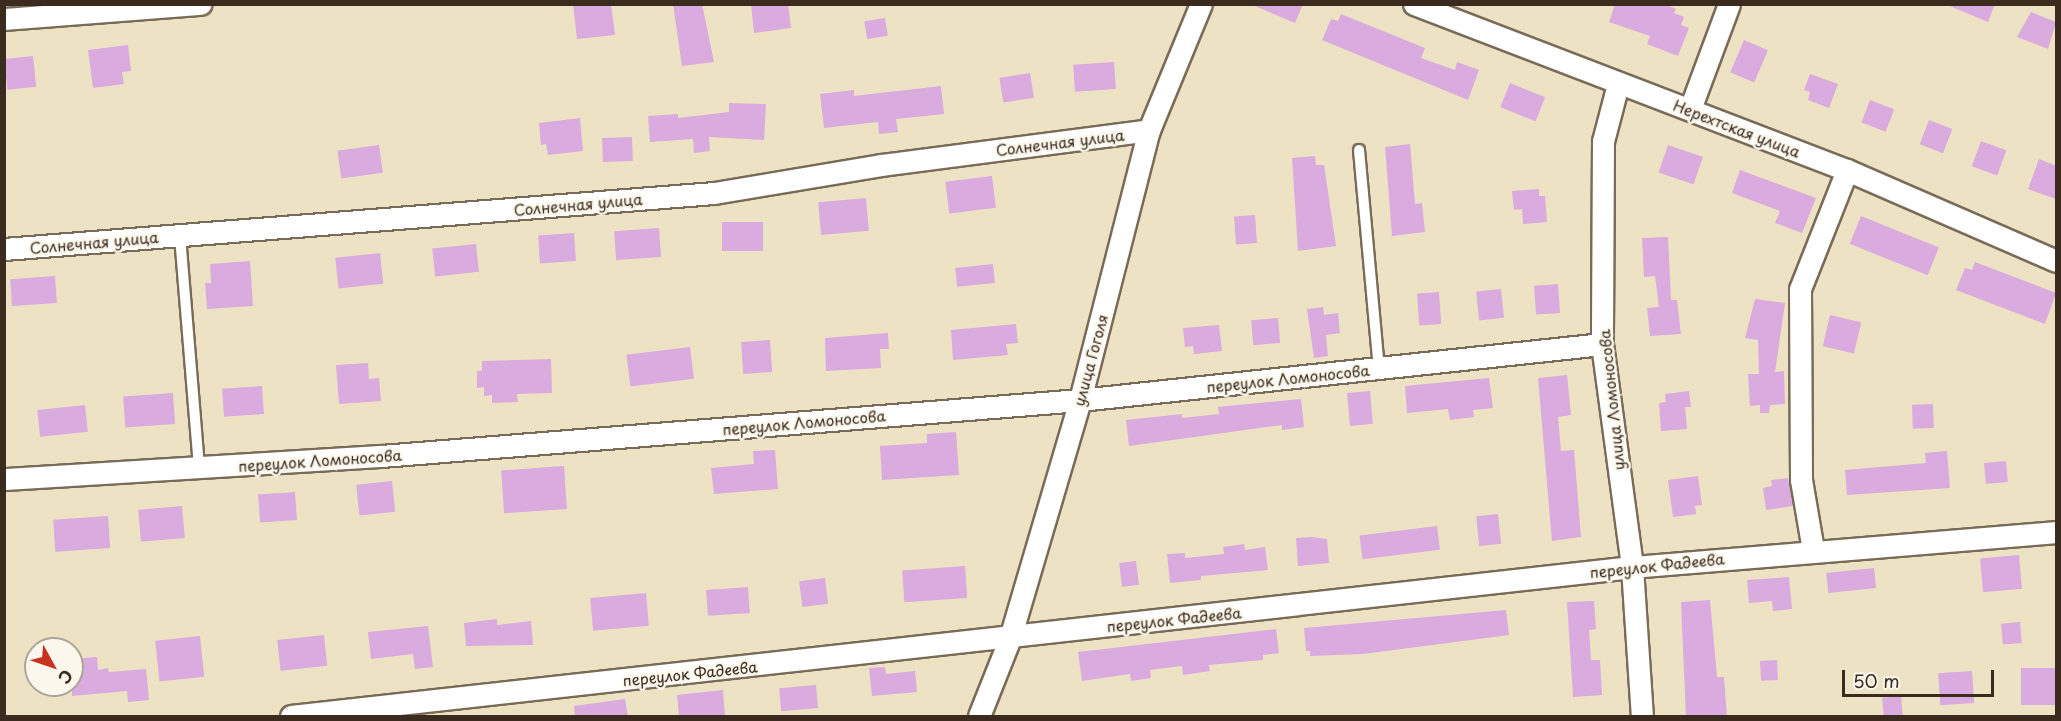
<!DOCTYPE html>
<html>
<head>
<meta charset="utf-8">
<style>
	body { margin:0 }
	#map { position:relative; width:2061px; height:721px; overflow:hidden; background:#ede3c4; font-family:"Playpen Sans",sans-serif }
	div>[style] { position:absolute }
	.building>* { inset:0; background:#d9abde; transform-origin:0 0 }
	.roads { filter:drop-shadow(2px 0 #796b58) drop-shadow(-2px 0 #796b58) drop-shadow(0 2px #796b58) drop-shadow(0 -2px #796b58) }
	.lane>* { height:10px; margin:-5px; padding:0 5px; transform-origin:5px; border-radius:5px; background:#fff }
	.street>* { height:21px; margin:-10.5px; padding:0 10.5px; transform-origin:10.5px; border-radius:10.5px; background:#fff }
	span { translate:-50% -50%; white-space:nowrap; text-align:center; line-height:1.15; -webkit-text-stroke:5px #fbf7ec; paint-order:stroke }
	.street-label { font-size:15px; color:#3b2a1e }
	.frame { position:absolute; inset:0; border:6px solid #3b2a1e; pointer-events:none }
	.north { position:absolute; left:24px; top:637px; width:60px; height:60px; box-sizing:border-box; background:#fbf7ec; border:2px solid #aea59a; border-radius:50%; rotate:130deg; font-size:16px; font-weight:700; line-height:24px; text-align:center; color:#3b2a1e }
	.north::after { content:''; display:block; margin:auto; width:21px; height:27px; background:#c8321e; clip-path:polygon(50% 0,100% 100%,50% 72%,0 100%) }
	.scale { position:absolute; left:1842px; top:670px; width:152px; height:27px; box-sizing:border-box; border:3px solid #3b2a1e; border-top:0; padding-left:8px; font-size:18px; line-height:21px; white-space:nowrap; color:#3b2a1e; -webkit-text-stroke:4px #fbf7ec; paint-order:stroke }
</style>
</head>
<body>
<div id="map">
	<div class="building">
		<i style="clip-path:polygon(573px 4px,611px 4px,615px 35px,577px 39px)"></i>
		<i style="clip-path:polygon(673px 4px,702px 4px,714px 62px,682px 66px)"></i>
		<i style="clip-path:polygon(751px 4px,788px 4px,791px 28px,754px 33px)"></i>
		<i style="clip-path:polygon(1250px 4px,1303px 4px,1295px 23px)"></i>
		<i style="clip-path:polygon(1615px 4px,1664px 4px,1676px 9px,1674px 13px,1684px 17px,1681px 25px,1689px 28px,1678px 56px,1647px 44px,1650px 36px,1609px 22px)"></i>
		<i style="clip-path:polygon(1945px 4px,1995px 4px,1988px 22px)"></i>
		<i style="clip-path:polygon(2031px 12px,2056px 22px,2048px 49px,2017px 37px)"></i>
		<i style="clip-path:polygon(1341px 14px,1425px 48px,1421px 58px,1455px 70px,1457px 62px,1479px 70px,1468px 100px,1322px 40px,1331px 19px,1338px 21px)"></i>
		<i style="left:885px;top:18px;width:18px;height:21px;rotate:81deg"></i>
		<i style="left:1744px;top:40px;width:26px;height:35px;rotate:23deg"></i>
		<i style="clip-path:polygon(128px 45px,131px 71px,122px 72px,124px 84px,93px 88px,88px 50px)"></i>
		<i style="left:33px;top:56px;width:31px;height:29px;rotate:84deg"></i>
		<i style="left:1114px;top:62px;width:27px;height:41px;rotate:86deg"></i>
		<i style="left:1030px;top:73px;width:25px;height:31px;rotate:81deg"></i>
		<i style="clip-path:polygon(1810px 74px,1838px 84px,1829px 108px,1808px 100px,1810px 92px,1804px 90px)"></i>
		<i style="left:1510px;top:83px;width:38px;height:26px;rotate:22deg"></i>
		<i style="clip-path:polygon(941px 86px,944px 114px,896px 119px,898px 132px,879px 134px,878px 122px,824px 128px,820px 94px,854px 90px,854px 96px)"></i>
		<i style="left:1870px;top:100px;width:26px;height:24px;rotate:21deg"></i>
		<i style="clip-path:polygon(729px 103px,766px 104px,764px 140px,709px 137px,710px 151px,694px 153px,693px 139px,650px 142px,648px 116px,678px 114px,678px 118px,729px 112px)"></i>
		<i style="clip-path:polygon(580px 118px,583px 151px,548px 155px,546px 144px,541px 145px,539px 123px)"></i>
		<i style="left:1929px;top:120px;width:25px;height:26px;rotate:21deg"></i>
		<i style="left:632px;top:137px;width:24px;height:30px;rotate:88deg"></i>
		<i style="left:1981px;top:141px;width:27px;height:27px;rotate:20deg"></i>
		<i style="clip-path:polygon(1410px 144px,1415px 204px,1422px 203px,1425px 232px,1392px 236px,1385px 147px)"></i>
		<i style="left:379px;top:145px;width:28px;height:42px;rotate:82deg"></i>
		<i style="left:1668px;top:145px;width:37px;height:29px;rotate:19deg"></i>
		<i style="clip-path:polygon(1315px 156px,1316px 165px,1324px 165px,1336px 246px,1298px 251px,1292px 158px)"></i>
		<i style="clip-path:polygon(2039px 159px,2056px 166px,2056px 199px,2028px 189px)"></i>
		<i style="clip-path:polygon(1740px 170px,1816px 198px,1802px 233px,1775px 223px,1780px 211px,1732px 193px)"></i>
		<i style="left:992px;top:176px;width:32px;height:47px;rotate:83deg"></i>
		<i style="clip-path:polygon(1539px 189px,1539px 196px,1545px 196px,1547px 222px,1523px 224px,1522px 209px,1514px 210px,1512px 191px)"></i>
		<i style="left:866px;top:198px;width:33px;height:48px;rotate:85deg"></i>
		<i style="left:1255px;top:215px;width:28px;height:21px;rotate:86deg"></i>
		<i style="left:1861px;top:216px;width:84px;height:30px;rotate:22deg"></i>
		<i style="left:763px;top:222px;width:29px;height:41px;rotate:90deg"></i>
		<i style="left:659px;top:228px;width:29px;height:45px;rotate:86deg"></i>
		<i style="left:574px;top:233px;width:28px;height:36px;rotate:86deg"></i>
		<i style="clip-path:polygon(1668px 237px,1671px 300px,1677px 300px,1681px 334px,1650px 336px,1647px 308px,1659px 307px,1655px 276px,1644px 277px,1642px 238px)"></i>
		<i style="left:476px;top:244px;width:28px;height:44px;rotate:84deg"></i>
		<i style="left:380px;top:253px;width:31px;height:45px;rotate:84deg"></i>
		<i style="clip-path:polygon(250px 261px,253px 306px,207px 309px,205px 283px,211px 283px,210px 264px)"></i>
		<i style="clip-path:polygon(1975px 262px,2056px 293px,2045px 324px,1956px 290px,1965px 268px,1972px 270px)"></i>
		<i style="left:993px;top:264px;width:19px;height:38px;rotate:84deg"></i>
		<i style="left:55px;top:276px;width:27px;height:45px;rotate:86deg"></i>
		<i style="left:1558px;top:284px;width:29px;height:24px;rotate:86deg"></i>
		<i style="left:1501px;top:289px;width:29px;height:25px;rotate:84deg"></i>
		<i style="left:1439px;top:292px;width:32px;height:22px;rotate:86deg"></i>
		<i style="clip-path:polygon(1755px 299px,1785px 303px,1775px 372px,1784px 371px,1785px 404px,1770px 405px,1769px 413px,1760px 413px,1760px 405px,1750px 406px,1748px 374px,1759px 374px,1758px 340px,1745px 338px)"></i>
		<i style="clip-path:polygon(1323px 307px,1324px 315px,1338px 313px,1340px 333px,1326px 335px,1328px 356px,1314px 358px,1307px 309px)"></i>
		<i style="left:1830px;top:315px;width:32px;height:32px;rotate:13deg"></i>
		<i style="left:1278px;top:318px;width:25px;height:27px;rotate:85deg"></i>
		<i style="clip-path:polygon(1016px 324px,1018px 343px,1006px 344px,1008px 355px,953px 360px,951px 330px)"></i>
		<i style="clip-path:polygon(1219px 325px,1222px 351px,1194px 354px,1193px 346px,1185px 347px,1183px 328px)"></i>
		<i style="clip-path:polygon(888px 333px,889px 349px,880px 349px,881px 368px,826px 371px,825px 338px)"></i>
		<i style="left:770px;top:340px;width:32px;height:29px;rotate:86deg"></i>
		<i style="left:690px;top:347px;width:32px;height:64px;rotate:83deg"></i>
		<i style="clip-path:polygon(551px 359px,552px 393px,517px 394px,518px 402px,492px 403px,492px 395px,484px 396px,484px 387px,477px 388px,477px 371px,482px 371px,482px 361px)"></i>
		<i style="clip-path:polygon(368px 363px,369px 379px,379px 378px,381px 401px,339px 404px,336px 365px)"></i>
		<i style="clip-path:polygon(1567px 375px,1571px 415px,1558px 417px,1561px 451px,1574px 450px,1581px 537px,1552px 541px,1538px 378px)"></i>
		<i style="clip-path:polygon(1489px 378px,1493px 408px,1473px 410px,1474px 417px,1450px 420px,1448px 409px,1407px 413px,1405px 386px)"></i>
		<i style="left:262px;top:386px;width:28px;height:40px;rotate:86deg"></i>
		<i style="left:1370px;top:391px;width:33px;height:23px;rotate:85deg"></i>
		<i style="clip-path:polygon(1689px 391px,1691px 407px,1685px 407px,1687px 429px,1661px 431px,1659px 403px,1666px 402px,1665px 394px)"></i>
		<i style="left:173px;top:393px;width:31px;height:50px;rotate:86deg"></i>
		<i style="clip-path:polygon(1301px 399px,1304px 427px,1282px 430px,1282px 425px,1129px 446px,1126px 420px,1182px 414px,1182px 418px,1219px 414px,1218px 407px)"></i>
		<i style="left:1933px;top:404px;width:24px;height:21px;rotate:88deg"></i>
		<i style="left:85px;top:405px;width:27px;height:48px;rotate:84deg"></i>
		<i style="clip-path:polygon(956px 432px,959px 475px,882px 480px,880px 446px,927px 443px,927px 434px)"></i>
		<i style="clip-path:polygon(775px 450px,778px 489px,714px 494px,711px 468px,754px 464px,753px 451px)"></i>
		<i style="clip-path:polygon(1947px 451px,1950px 488px,1847px 495px,1845px 470px,1926px 463px,1925px 453px)"></i>
		<i style="left:2006px;top:461px;width:21px;height:22px;rotate:85deg"></i>
		<i style="left:564px;top:466px;width:43px;height:63px;rotate:86deg"></i>
		<i style="clip-path:polygon(1698px 476px,1702px 505px,1695px 506px,1696px 514px,1673px 517px,1668px 480px)"></i>
		<i style="clip-path:polygon(1788px 478px,1793px 506px,1766px 510px,1763px 488px,1772px 486px,1771px 480px)"></i>
		<i style="left:392px;top:481px;width:31px;height:36px;rotate:84deg"></i>
		<i style="left:295px;top:492px;width:28px;height:37px;rotate:86deg"></i>
		<i style="left:182px;top:506px;width:32px;height:44px;rotate:85deg"></i>
		<i style="left:1498px;top:514px;width:30px;height:22px;rotate:84deg"></i>
		<i style="left:108px;top:516px;width:32px;height:55px;rotate:86deg"></i>
		<i style="left:1437px;top:526px;width:24px;height:78px;rotate:83deg"></i>
		<i style="clip-path:polygon(1312px 537px,1327px 539px,1329px 563px,1298px 566px,1296px 538px)"></i>
		<i style="clip-path:polygon(1244px 544px,1245px 550px,1265px 547px,1268px 570px,1201px 576px,1201px 580px,1170px 583px,1167px 554px,1185px 553px,1185px 558px,1224px 554px,1223px 547px)"></i>
		<i style="left:2019px;top:555px;width:34px;height:39px;rotate:85deg"></i>
		<i style="left:1136px;top:561px;width:24px;height:17px;rotate:83deg"></i>
		<i style="left:965px;top:566px;width:32px;height:63px;rotate:86deg"></i>
		<i style="left:1874px;top:568px;width:20px;height:48px;rotate:84deg"></i>
		<i style="clip-path:polygon(1789px 577px,1792px 609px,1773px 611px,1772px 601px,1749px 603px,1747px 580px)"></i>
		<i style="left:825px;top:578px;width:26px;height:26px;rotate:83deg"></i>
		<i style="left:748px;top:587px;width:26px;height:42px;rotate:86deg"></i>
		<i style="left:646px;top:593px;width:33px;height:56px;rotate:85deg"></i>
		<i style="clip-path:polygon(1710px 600px,1717px 677px,1724px 677px,1727px 717px,1686px 717px,1681px 602px)"></i>
		<i style="clip-path:polygon(1594px 601px,1596px 629px,1589px 630px,1591px 660px,1600px 660px,1602px 695px,1573px 697px,1567px 602px)"></i>
		<i style="clip-path:polygon(1506px 610px,1509px 635px,1363px 654px,1310px 656px,1310px 651px,1306px 651px,1304px 628px)"></i>
		<i style="clip-path:polygon(497px 619px,497px 625px,531px 621px,533px 645px,466px 646px,464px 623px)"></i>
		<i style="left:2020px;top:622px;width:21px;height:19px;rotate:85deg"></i>
		<i style="clip-path:polygon(428px 626px,433px 667px,415px 669px,413px 654px,371px 659px,368px 632px)"></i>
		<i style="clip-path:polygon(1276px 629px,1279px 653px,1263px 655px,1263px 660px,1209px 665px,1210px 671px,1183px 675px,1182px 666px,1150px 670px,1151px 678px,1131px 681px,1130px 674px,1082px 681px,1078px 652px)"></i>
		<i style="left:324px;top:635px;width:31px;height:47px;rotate:84deg"></i>
		<i style="left:200px;top:636px;width:41px;height:45px;rotate:84deg"></i>
		<i style="clip-path:polygon(97px 657px,98px 670px,108px 668px,109px 672px,146px 669px,149px 700px,128px 702px,127px 691px,72px 696px,72px 659px)"></i>
		<i style="left:1777px;top:660px;width:20px;height:17px;rotate:87deg"></i>
		<i style="clip-path:polygon(885px 667px,886px 674px,915px 671px,917px 692px,872px 696px,869px 668px)"></i>
		<i style="left:2056px;top:668px;width:37px;height:35px;rotate:90deg"></i>
		<i style="left:1972px;top:671px;width:32px;height:34px;rotate:86deg"></i>
		<i style="left:816px;top:685px;width:23px;height:37px;rotate:85deg"></i>
		<i style="clip-path:polygon(723px 690px,725px 717px,679px 717px,677px 695px)"></i>
		<i style="left:1901px;top:696px;width:21px;height:19px;rotate:85deg"></i>
		<i style="clip-path:polygon(625px 699px,628px 717px,575px 717px,574px 706px)"></i>
	</div>
	<div class="roads">
		<div class="lane">
			<i style="left:1359px;top:150px;width:219px;rotate:84.8deg"></i>
			<i style="left:180px;top:236px;width:233px;rotate:85.3deg"></i>
		</div>
		<div class="street">
			<i style="left:1414px;top:4px;width:464px;rotate:21deg"></i>
			<i style="left:1847px;top:170px;width:228px;rotate:23.5deg"></i>
			<i style="left:4px;top:19px;width:197px;rotate:-4.4deg"></i>
			<i style="left:1618px;top:84px;width:59px;rotate:104.7deg"></i>
			<i style="left:1603px;top:141px;width:203px;rotate:90.3deg"></i>
			<i style="left:1602px;top:344px;width:225px;rotate:82.3deg"></i>
			<i style="left:1632px;top:567px;width:149px;rotate:86.2deg"></i>
			<i style="left:1690px;top:109px;width:112px;rotate:-69.6deg"></i>
			<i style="left:4px;top:249px;width:712px;rotate:-4.51deg"></i>
			<i style="left:714px;top:193px;width:169px;rotate:-9.5deg"></i>
			<i style="left:881px;top:165px;width:270px;rotate:-7.4deg"></i>
			<i style="left:4px;top:479px;width:378px;rotate:-3.5deg"></i>
			<i style="left:381px;top:456px;width:701px;rotate:-4.58deg"></i>
			<i style="left:1080px;top:400px;width:525px;rotate:-6.12deg"></i>
			<i style="left:1813px;top:550px;width:71px;rotate:-99.7deg"></i>
			<i style="left:1801px;top:480px;width:191px;rotate:-90.3deg"></i>
			<i style="left:1800px;top:289px;width:128px;rotate:-68.4deg"></i>
			<i style="left:291px;top:716px;width:1349px;rotate:-6.34deg"></i>
			<i style="left:1632px;top:567px;width:425px;rotate:-4.7deg"></i>
			<i style="left:979px;top:716px;width:84px;rotate:-68.3deg"></i>
			<i style="left:1010px;top:638px;width:248px;rotate:-73.6deg"></i>
			<i style="left:1080px;top:400px;width:279px;rotate:-75.7deg"></i>
			<i style="left:1149px;top:130px;width:136px;rotate:-67.6deg"></i>
		</div>
	</div>
	<div class="street-label">
		<span style="left:1737px;top:128px;rotate:21deg">Нерехтская улица</span>
		<span style="left:1060px;top:142px;rotate:-7deg">Солнечная улица</span>
		<span style="left:578px;top:204px;rotate:-5deg">Солнечная улица</span>
		<span style="left:94px;top:242px;rotate:-5deg">Солнечная улица</span>
		<span style="left:1090px;top:360px;rotate:-75deg">улица Гоголя</span>
		<span style="left:1288px;top:378px;rotate:-6deg">переулок Ломоносова</span>
		<span style="left:1611px;top:400px;rotate:-96deg">улица Ломоносова</span>
		<span style="left:804px;top:422px;rotate:-5deg">переулок Ломоносова</span>
		<span style="left:320px;top:460px;rotate:-4deg">переулок Ломоносова</span>
		<span style="left:1657px;top:565px;rotate:-6deg">переулок Фадеева</span>
		<span style="left:1174px;top:619px;rotate:-6deg">переулок Фадеева</span>
		<span style="left:690px;top:673px;rotate:-6deg">переулок Фадеева</span>
	</div>
	<div class="frame"></div>
	<div class="north">С</div>
	<div class="scale">50 m</div>
</div>
</body>
</html>
